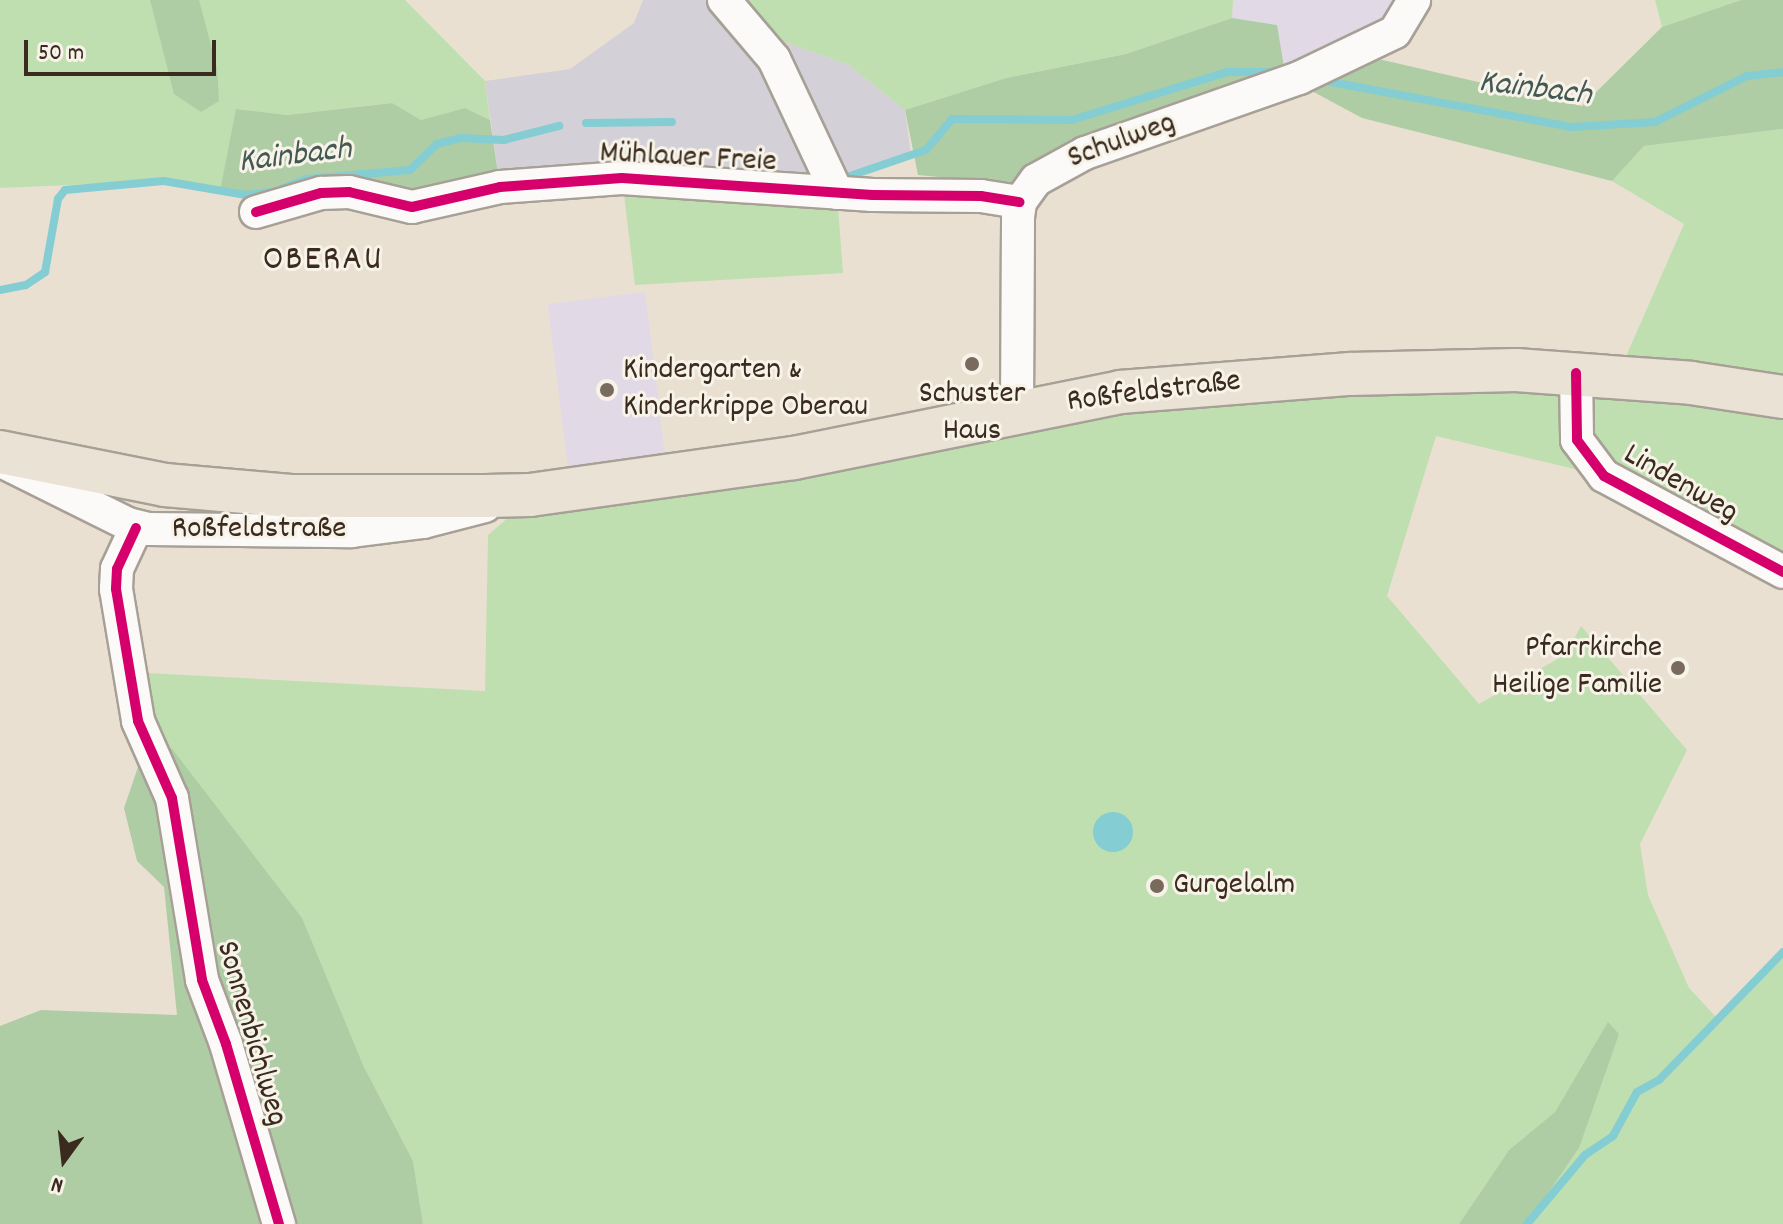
<!DOCTYPE html>
<html>
<head>
<meta charset="utf-8">
<style>
	body { margin:0 }
	#map { position:relative; width:1783px; height:1224px; overflow:hidden; background:#eae0d2; font-family:Dekko,sans-serif }
	div>[style] { position:absolute }
	.built>* { inset:0; background:#e1dae6; transform-origin:0 0 }
	.industrial>* { inset:0; background:#d3d0d8 }
	.green>* { inset:0; background:#bfdfb0 }
	.forest>* { inset:0; background:#aecda4 }
	.water>* { inset:0; background:#84cdd2 }
	.round { border-radius:50% }
	.stream>* { height:8px; margin:-4px; padding:0 4px; transform-origin:4px; border-radius:4px; background:#84cdd2 }
	.roads { filter:drop-shadow(2px 0 #a7a096) drop-shadow(-2px 0 #a7a096) drop-shadow(0 2px #a7a096) drop-shadow(0 -2px #a7a096) }
	.minor>* { height:32px; margin:-16px; padding:0 16px; transform-origin:16px; border-radius:16px; background:#fcfaf8 }
	.major>* { height:42px; margin:-21px; padding:0 21px; transform-origin:21px; border-radius:21px; background:#eae2d5 }
	.cycleway>* { height:10px; margin:-5px; padding:0 5px; transform-origin:5px; border-radius:5px; background:#d6006c }
	.dots>* { width:22px; height:22px; translate:-50% -50%; box-sizing:border-box; border:4px solid #f7f3e8; border-radius:50% }
	span { translate:-50% -50%; white-space:nowrap; text-align:center; line-height:1.15; -webkit-text-stroke:6px #f7f3e8; paint-order:stroke }
	.street-label { font-size:32px; color:#3b2a1e }
	.poi-label { font-size:32px; color:#3b2a1e }
	.left { translate:0 -50%; text-align:left }
	.right { translate:-100% -50%; text-align:right }
	.water-label { font-size:34px; color:#445854; font-style:italic }
	.quarter-label { font-size:36px; color:#3b2a1e; letter-spacing:2px }
	.north { position:absolute; left:24px; top:1120px; width:80px; height:80px; -webkit-text-stroke:6px #f7f3e8; paint-order:stroke; rotate:195deg; font-size:22px; font-weight:700; line-height:32px; text-align:center; color:#3b2a1e }
	.north::after { content:''; display:block; margin:auto; width:28px; height:36px; background:#3b2a1e; clip-path:polygon(50% 0,100% 100%,50% 72%,0 100%) }
	.scale { position:absolute; left:24px; top:40px; width:192px; height:36px; box-sizing:border-box; border:4px solid #3b2a1e; border-top:0; padding-left:10px; font-size:24px; line-height:28px; white-space:nowrap; color:#3b2a1e; -webkit-text-stroke:6px #f7f3e8; paint-order:stroke }
</style>
</head>
<body>
<div id="map">
	<div class="built">
		<i style="clip-path:polygon(1233px 0,1414px 0,1407px 15px,1285px 73px,1276px 25px,1232px 18px)"></i>
		<i style="left:645px;top:292px;width:185px;height:98px;rotate:83deg"></i>
	</div>
	<div class="industrial">
		<i style="clip-path:polygon(643px 0,724px 0,754px 31px,849px 65px,905px 110px,911px 155px,850px 176px,837px 193px,500px 187px,485px 81px,570px 69px,634px 23px)"></i>
	</div>
	<div class="green">
		<i style="clip-path:polygon(0 0,405px 0,485px 81px,490px 120px,465px 108px,421px 120px,391px 103px,287px 115px,237px 109px,220px 191px,164px 181px,0 188px)"></i>
		<i style="clip-path:polygon(724px 0,1233px 0,1232px 18px,1126px 54px,1006px 78px,905px 110px,849px 65px,754px 31px)"></i>
		<i style="clip-path:polygon(1655px 0,1741px 0,1662px 27px)"></i>
		<i style="clip-path:polygon(1783px 129px,1783px 572px,1604px 476px,1436px 436px,1387px 596px,1479px 704px,1566px 654px,1581px 626px,1687px 750px,1640px 844px,1648px 895px,1689px 988px,1718px 1019px,1783px 952px,1783px 1224px,1527px 1224px,1579px 1148px,1608px 1023px,1555px 1112px,1509px 1150px,1459px 1224px,423px 1224px,413px 1161px,363px 1065px,138px 721px,129px 672px,485px 691px,488px 535px,510px 516px,1017px 412px,1617px 377px,1684px 224px,1612px 181px,1644px 146px)"></i>
		<i style="clip-path:polygon(622px 178px,837px 193px,843px 273px,635px 285px)"></i>
	</div>
	<div class="forest">
		<i style="clip-path:polygon(150px 0,199px 0,217px 68px,219px 101px,201px 112px,174px 94px)"></i>
		<i style="clip-path:polygon(1741px 0,1783px 0,1783px 129px,1644px 146px,1612px 181px,1362px 118px,1310px 90px,1374px 58px,1582px 106px,1662px 27px)"></i>
		<i style="clip-path:polygon(1232px 18px,1277px 25px,1285px 73px,1083px 142px,1011px 184px,918px 175px,905px 110px,1006px 78px,1126px 54px)"></i>
		<i style="clip-path:polygon(392px 103px,421px 120px,465px 108px,490px 120px,500px 187px,434px 206px,220px 191px,236px 109px,287px 115px)"></i>
		<i style="clip-path:polygon(138px 721px,173px 750px,302px 918px,363px 1065px,413px 1161px,423px 1224px,0 1224px,0 1026px,41px 1010px,177px 1015px,164px 887px,137px 861px,124px 808px,138px 767px)"></i>
		<i style="clip-path:polygon(1608px 1022px,1619px 1034px,1579px 1148px,1527px 1224px,1459px 1224px,1509px 1150px,1555px 1112px)"></i>
	</div>
	<div class="water">
		<i class="round" style="left:1093px;top:812px;width:40px;height:40px"></i>
	</div>
	<div class="stream">
		<i style="left:1320px;top:80px;width:256px;rotate:10.6deg"></i>
		<i style="left:1572px;top:127px;width:83px;rotate:-3.4deg"></i>
		<i style="left:1655px;top:122px;width:103px;rotate:-26.6deg"></i>
		<i style="left:1747px;top:76px;width:36px;rotate:-6deg"></i>
		<i style="left:586px;top:123px;width:86px;rotate:-0.7deg"></i>
		<i style="left:850px;top:176px;width:80px;rotate:-18.9deg"></i>
		<i style="left:926px;top:150px;width:40px;rotate:-50deg"></i>
		<i style="left:952px;top:119px;width:120px;rotate:0.5deg"></i>
		<i style="left:1072px;top:120px;width:162px;rotate:-17.2deg"></i>
		<i style="left:1227px;top:72px;width:52px"></i>
		<i style="left:283px;top:188px;width:26px;rotate:-21deg"></i>
		<i style="left:307px;top:179px;width:103px;rotate:-5deg"></i>
		<i style="left:410px;top:170px;width:37px;rotate:-44deg"></i>
		<i style="left:437px;top:144px;width:25px;rotate:-14deg"></i>
		<i style="left:461px;top:138px;width:43px;rotate:2.7deg"></i>
		<i style="left:504px;top:140px;width:57px;rotate:-14.3deg"></i>
		<i style="left:0;top:290px;width:26px;rotate:-11deg"></i>
		<i style="left:26px;top:285px;width:23px;rotate:-34deg"></i>
		<i style="left:45px;top:272px;width:74px;rotate:-79.9deg"></i>
		<i style="left:58px;top:199px;width:11px;rotate:-52deg"></i>
		<i style="left:65px;top:190px;width:99px;rotate:-5.2deg"></i>
		<i style="left:164px;top:181px;width:83px;rotate:9.7deg"></i>
		<i style="left:246px;top:195px;width:25px;rotate:-7deg"></i>
		<i style="left:1527px;top:1224px;width:90px;rotate:-50deg"></i>
		<i style="left:1585px;top:1155px;width:34px;rotate:-34deg"></i>
		<i style="left:1613px;top:1136px;width:50px;rotate:-61.4deg"></i>
		<i style="left:1637px;top:1092px;width:26px;rotate:-29deg"></i>
		<i style="left:1660px;top:1079px;width:177px;rotate:-45.9deg"></i>
	</div>
	<div class="roads">
		<div class="minor">
			<i style="left:724px;top:0;width:77px;rotate:49.7deg"></i>
			<i style="left:774px;top:59px;width:148px;rotate:64.8deg"></i>
			<i style="left:256px;top:212px;width:68px;rotate:-16.3deg"></i>
			<i style="left:321px;top:193px;width:28px;rotate:-2deg"></i>
			<i style="left:349px;top:192px;width:65px;rotate:13.4deg"></i>
			<i style="left:412px;top:207px;width:90px;rotate:-12.8deg"></i>
			<i style="left:500px;top:187px;width:122px;rotate:-4.2deg"></i>
			<i style="left:622px;top:178px;width:251px;rotate:3.9deg"></i>
			<i style="left:872px;top:195px;width:109px;rotate:0.5deg"></i>
			<i style="left:981px;top:196px;width:39px;rotate:9deg"></i>
			<i style="left:1576px;top:373px;width:67px;rotate:89.1deg"></i>
			<i style="left:1577px;top:440px;width:45px;rotate:53.1deg"></i>
			<i style="left:1604px;top:476px;width:203px;rotate:28.2deg"></i>
			<i style="left:1017px;top:412px;width:195px;rotate:-89.7deg"></i>
			<i style="left:1018px;top:217px;width:15px;rotate:-82deg"></i>
			<i style="left:1020px;top:202px;width:27px;rotate:-54deg"></i>
			<i style="left:1036px;top:180px;width:56px;rotate:-28.9deg"></i>
			<i style="left:1085px;top:153px;width:227px;rotate:-19.3deg"></i>
			<i style="left:1299px;top:78px;width:106px;rotate:-25.6deg"></i>
			<i style="left:1395px;top:32px;width:37px;rotate:-59deg"></i>
			<i style="left:5px;top:463px;width:137px;rotate:26.4deg"></i>
			<i style="left:128px;top:524px;width:21px;rotate:14deg"></i>
			<i style="left:148px;top:529px;width:204px;rotate:0.6deg"></i>
			<i style="left:352px;top:531px;width:72px;rotate:-7.2deg"></i>
			<i style="left:423px;top:522px;width:64px;rotate:-14.5deg"></i>
			<i style="left:136px;top:528px;width:45px;rotate:114.9deg"></i>
			<i style="left:117px;top:569px;width:20px;rotate:93deg"></i>
			<i style="left:116px;top:589px;width:134px;rotate:80.5deg"></i>
			<i style="left:138px;top:721px;width:84px;rotate:66.2deg"></i>
			<i style="left:172px;top:798px;width:184px;rotate:80.6deg"></i>
			<i style="left:202px;top:980px;width:68px;rotate:69.4deg"></i>
			<i style="left:226px;top:1044px;width:188px;rotate:73.6deg"></i>
		</div>
		<div class="major">
			<i style="left:0;top:452px;width:168px;rotate:11.3deg"></i>
			<i style="left:165px;top:485px;width:126px;rotate:5deg"></i>
			<i style="left:291px;top:496px;width:191px"></i>
			<i style="left:482px;top:496px;width:48px;rotate:-1.2deg"></i>
			<i style="left:530px;top:495px;width:267px;rotate:-8deg"></i>
			<i style="left:794px;top:458px;width:333px;rotate:-11.4deg"></i>
			<i style="left:1120px;top:392px;width:231px;rotate:-4.5deg"></i>
			<i style="left:1350px;top:374px;width:166px;rotate:-1.4deg"></i>
			<i style="left:1516px;top:370px;width:175px;rotate:4.2deg"></i>
			<i style="left:1691px;top:383px;width:93px;rotate:8.7deg"></i>
		</div>
	</div>
	<div class="cycleway">
		<i style="left:256px;top:212px;width:68px;rotate:-16.3deg"></i>
		<i style="left:321px;top:193px;width:28px;rotate:-2deg"></i>
		<i style="left:349px;top:192px;width:65px;rotate:13.4deg"></i>
		<i style="left:412px;top:207px;width:90px;rotate:-12.8deg"></i>
		<i style="left:500px;top:187px;width:122px;rotate:-4.2deg"></i>
		<i style="left:622px;top:178px;width:251px;rotate:3.9deg"></i>
		<i style="left:872px;top:195px;width:109px;rotate:0.5deg"></i>
		<i style="left:981px;top:196px;width:39px;rotate:9deg"></i>
		<i style="left:1576px;top:373px;width:67px;rotate:89.1deg"></i>
		<i style="left:1577px;top:440px;width:45px;rotate:53.1deg"></i>
		<i style="left:1604px;top:476px;width:203px;rotate:28.2deg"></i>
		<i style="left:136px;top:528px;width:45px;rotate:114.9deg"></i>
		<i style="left:117px;top:569px;width:20px;rotate:93deg"></i>
		<i style="left:116px;top:589px;width:134px;rotate:80.5deg"></i>
		<i style="left:138px;top:721px;width:84px;rotate:66.2deg"></i>
		<i style="left:172px;top:798px;width:184px;rotate:80.6deg"></i>
		<i style="left:202px;top:980px;width:68px;rotate:69.4deg"></i>
		<i style="left:226px;top:1044px;width:188px;rotate:73.6deg"></i>
	</div>
	<div class="dots">
		<i style="left:972px;top:364px;background:#786a5d"></i>
		<i style="left:607px;top:390px;background:#786a5d"></i>
		<i style="left:1678px;top:668px;background:#786a5d"></i>
		<i style="left:1157px;top:886px;background:#786a5d"></i>
	</div>
	<div class="street-label">
		<span style="left:1122px;top:142px;rotate:-20deg">Schulweg</span>
		<span style="left:688px;top:159px;rotate:3deg">Mühlauer Freie</span>
		<span style="left:1154px;top:393px;rotate:-7deg">Roßfeldstraße</span>
		<span style="left:1680px;top:485px;rotate:30deg">Lindenweg</span>
		<span style="left:259px;top:530px">Roßfeldstraße</span>
		<span style="left:250px;top:1034px;rotate:74deg">Sonnenbichlweg</span>
	</div>
	<div class="poi-label">
		<span class="left" style="left:623px;top:390px">Kindergarten &amp;<br>Kinderkrippe Oberau</span>
		<span style="left:972px;top:414px">Schuster<br>Haus</span>
		<span class="right" style="left:1662px;top:668px">Pfarrkirche<br>Heilige Familie</span>
		<span class="left" style="left:1173px;top:886px">Gurgelalm</span>
	</div>
	<div class="water-label">
		<span style="left:1535px;top:90px;rotate:7deg">Kainbach</span>
		<span style="left:295px;top:157px;rotate:-7deg">Kainbach</span>
	</div>
	<div class="quarter-label">
		<span style="left:323px;top:262px">OBERAU</span>
	</div>
	<div class="north">N</div>
	<div class="scale">50 m</div>
</div>
</body>
</html>
